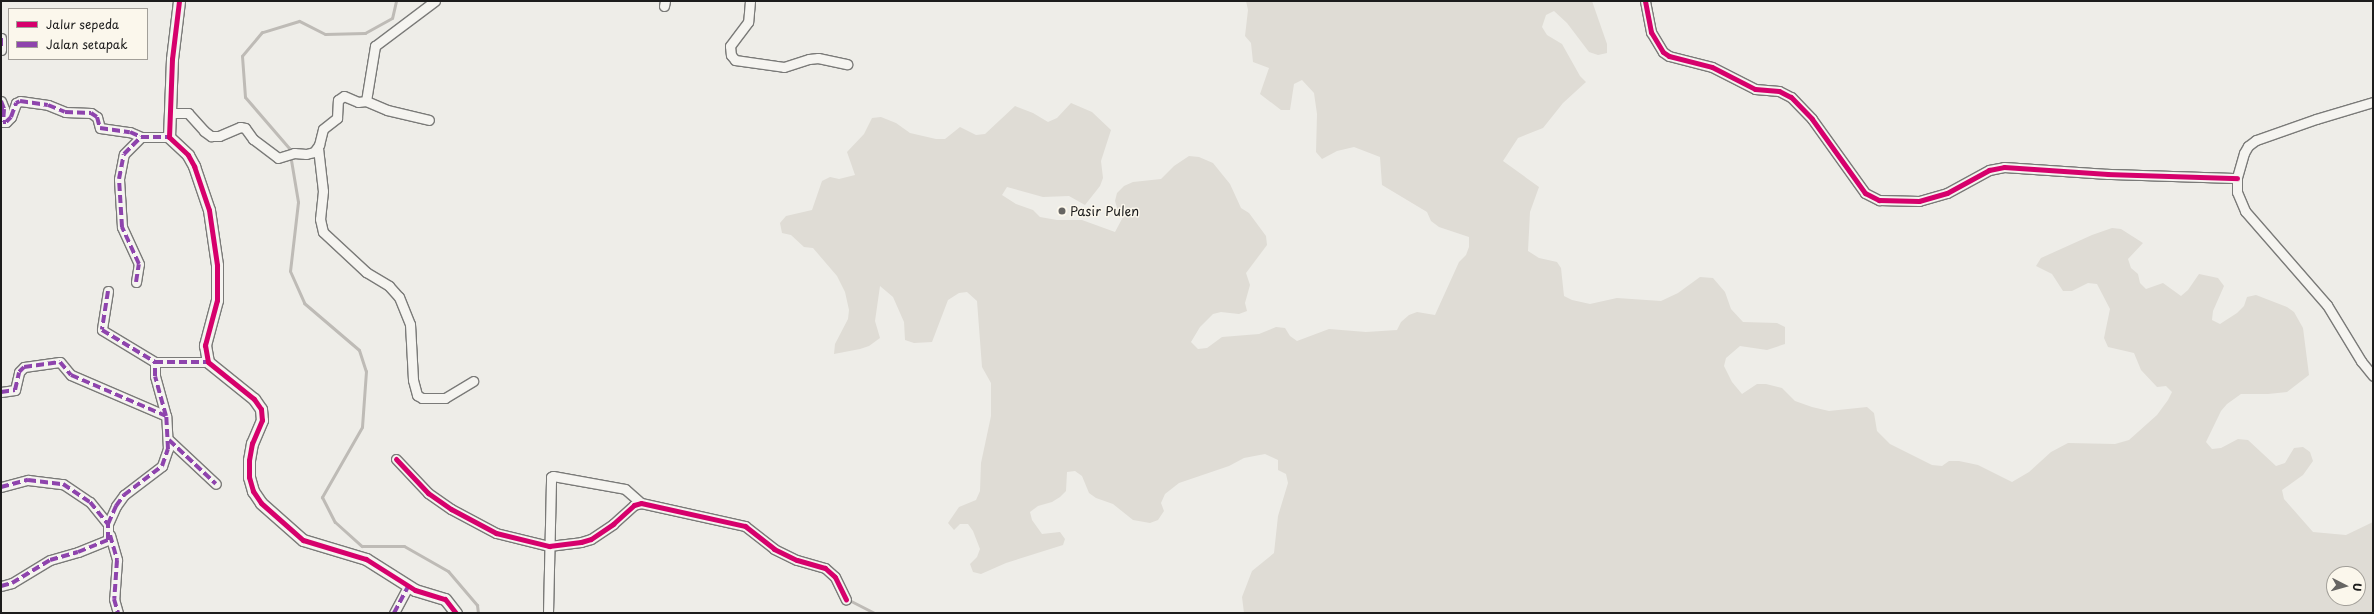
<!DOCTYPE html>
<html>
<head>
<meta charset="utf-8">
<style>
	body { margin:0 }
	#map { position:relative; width:2374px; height:614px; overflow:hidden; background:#eeede8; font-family:"Playpen Sans",sans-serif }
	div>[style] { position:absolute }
	.green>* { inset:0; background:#dfdcd5 }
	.stream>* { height:3px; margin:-1.5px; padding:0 1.5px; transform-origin:1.5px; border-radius:1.5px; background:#bebbb6 }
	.roads { filter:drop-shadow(1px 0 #7a7a78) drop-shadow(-1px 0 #7a7a78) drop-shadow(0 1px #7a7a78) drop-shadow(0 -1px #7a7a78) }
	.minor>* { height:9px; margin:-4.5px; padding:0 4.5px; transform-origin:4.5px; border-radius:4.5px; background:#f5f4f0 }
	.tertiary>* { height:11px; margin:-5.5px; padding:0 5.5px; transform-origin:5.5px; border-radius:5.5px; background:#f5f4f0 }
	.quiet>* { height:4px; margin-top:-2px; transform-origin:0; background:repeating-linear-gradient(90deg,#8e44ad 0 8px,transparent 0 12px) }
	.cycleway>* { height:5px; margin:-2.5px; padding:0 2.5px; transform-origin:2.5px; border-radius:2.5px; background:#d6006c }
	.dots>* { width:11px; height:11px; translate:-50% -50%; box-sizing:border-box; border:2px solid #fbf7ec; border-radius:50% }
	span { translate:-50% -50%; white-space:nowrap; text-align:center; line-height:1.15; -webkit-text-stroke:3px #fbf7ec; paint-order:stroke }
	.poi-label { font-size:13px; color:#1c1c1c }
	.left { translate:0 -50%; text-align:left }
	.frame { position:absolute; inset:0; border:2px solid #1c1c1c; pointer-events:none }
	.legend { position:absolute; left:8px; top:8px; width:140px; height:52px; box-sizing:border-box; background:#fbf7ec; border:1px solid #a29f99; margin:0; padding:5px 7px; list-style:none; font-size:12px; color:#1c1c1c }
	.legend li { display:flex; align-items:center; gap:8px; height:20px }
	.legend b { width:20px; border:1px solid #a29f99 }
	.north { position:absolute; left:2326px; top:566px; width:40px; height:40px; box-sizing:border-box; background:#fbf7ec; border:1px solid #a29f99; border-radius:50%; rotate:96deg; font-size:11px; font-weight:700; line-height:16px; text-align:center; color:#1c1c1c }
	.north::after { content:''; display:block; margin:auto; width:14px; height:18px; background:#666563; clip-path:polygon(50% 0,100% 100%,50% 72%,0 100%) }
</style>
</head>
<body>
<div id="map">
	<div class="green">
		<i style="clip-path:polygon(evenodd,1246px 1px,1592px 1px,1607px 44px,1607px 53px,1598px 55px,1589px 52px,1567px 23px,1554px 11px,1546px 15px,1542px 27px,1547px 35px,1562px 44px,1580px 76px,1586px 82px,1563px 103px,1543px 128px,1518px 138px,1503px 161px,1539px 187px,1530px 212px,1528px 251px,1539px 258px,1557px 262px,1561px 268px,1564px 296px,1572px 300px,1590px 304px,1617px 298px,1661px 301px,1678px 293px,1700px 277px,1713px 278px,1725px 292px,1731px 309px,1743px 322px,1777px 323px,1785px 327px,1785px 344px,1767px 350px,1740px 346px,1726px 358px,1724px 366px,1732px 382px,1742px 394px,1757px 384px,1766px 384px,1782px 388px,1795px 401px,1812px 407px,1829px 411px,1867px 407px,1874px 413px,1877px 431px,1890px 444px,1932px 465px,1942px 466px,1949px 461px,1959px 461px,1978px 465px,2012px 482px,2029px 472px,2051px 452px,2068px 443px,2115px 444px,2129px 440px,2157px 415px,2168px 400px,2172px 392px,2166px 386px,2157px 387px,2141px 370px,2134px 353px,2108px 347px,2104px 338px,2110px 309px,2097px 284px,2088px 283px,2072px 291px,2063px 291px,2052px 274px,2036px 266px,2041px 258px,2092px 235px,2112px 228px,2121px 229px,2143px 243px,2128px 259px,2131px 268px,2138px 274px,2140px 283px,2146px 289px,2163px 283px,2181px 296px,2188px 290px,2199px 274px,2218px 278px,2224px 286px,2213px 311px,2212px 320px,2220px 324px,2237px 313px,2244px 306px,2247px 297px,2256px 295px,2287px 307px,2294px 312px,2303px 328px,2309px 375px,2287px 392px,2268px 394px,2241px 394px,2227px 404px,2221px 411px,2206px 442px,2212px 449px,2221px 448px,2238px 439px,2248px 440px,2276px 466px,2285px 463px,2294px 448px,2303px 447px,2310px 452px,2313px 461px,2303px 475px,2282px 490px,2284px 499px,2313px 532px,2346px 535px,2373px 522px,2373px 613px,1244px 613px,1242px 597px,1252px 571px,1274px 553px,1278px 516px,1288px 483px,1286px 474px,1278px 470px,1278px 460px,1265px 454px,1244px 458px,1229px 466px,1179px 483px,1165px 494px,1161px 503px,1164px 511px,1158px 520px,1150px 523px,1133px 520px,1113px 504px,1096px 498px,1089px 493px,1082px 476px,1075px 471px,1067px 472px,1066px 491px,1060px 497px,1052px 502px,1038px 506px,1030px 512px,1032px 520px,1042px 534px,1060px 532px,1065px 539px,1063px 545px,1006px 563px,981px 574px,973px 572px,970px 564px,977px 557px,980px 549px,973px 531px,968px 524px,960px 524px,954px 530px,948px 523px,959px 507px,976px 500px,980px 491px,981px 463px,991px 416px,991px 383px,982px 367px,977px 301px,967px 292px,959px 293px,948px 300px,932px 342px,914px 343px,905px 340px,904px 322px,893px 297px,880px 286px,875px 321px,880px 338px,869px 346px,860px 349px,834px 354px,835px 344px,848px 319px,849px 310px,845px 292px,837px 276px,813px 248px,804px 247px,791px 235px,782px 233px,780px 223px,786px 216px,812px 210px,822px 181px,830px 177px,839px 179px,855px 175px,847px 152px,864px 134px,872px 118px,881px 117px,896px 123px,910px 133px,936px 139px,945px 139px,960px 127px,976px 135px,985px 134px,1015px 106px,1033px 113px,1048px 122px,1057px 118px,1071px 103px,1092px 112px,1111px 130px,1101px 161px,1103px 178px,1100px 186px,1085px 205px,1069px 196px,1043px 197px,1007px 187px,1002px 195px,1016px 204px,1033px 210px,1040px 217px,1057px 220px,1082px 220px,1115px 232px,1123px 217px,1118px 211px,1115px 201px,1117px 193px,1124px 186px,1133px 182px,1161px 179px,1174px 166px,1189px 156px,1199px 157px,1213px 163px,1230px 184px,1241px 208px,1249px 213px,1266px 236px,1267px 245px,1246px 273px,1250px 285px,1245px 303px,1247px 311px,1239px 314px,1221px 312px,1213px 314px,1200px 327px,1191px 342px,1198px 349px,1207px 348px,1222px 337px,1259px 334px,1276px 327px,1285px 328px,1290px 336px,1297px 341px,1329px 329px,1366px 332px,1397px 330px,1401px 322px,1409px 315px,1417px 312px,1435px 315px,1459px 262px,1466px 255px,1469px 247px,1469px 237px,1439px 227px,1431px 221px,1427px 212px,1382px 185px,1380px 157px,1354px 147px,1337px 151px,1322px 159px,1316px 152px,1317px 114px,1314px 93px,1302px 80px,1294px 84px,1290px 110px,1281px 110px,1260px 94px,1269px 68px,1253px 62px,1251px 43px,1245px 36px,1248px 10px,1246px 1px,2334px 574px,2358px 574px,2358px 598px,2334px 598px,2334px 574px)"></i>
	</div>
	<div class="stream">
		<i style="left:396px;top:1px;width:17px;rotate:103deg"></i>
		<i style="left:392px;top:18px;width:31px;rotate:151deg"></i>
		<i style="left:365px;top:33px;width:40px;rotate:178.6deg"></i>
		<i style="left:325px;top:34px;width:29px;rotate:-153deg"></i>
		<i style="left:299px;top:21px;width:39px;rotate:163deg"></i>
		<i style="left:262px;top:32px;width:31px;rotate:130deg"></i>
		<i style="left:242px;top:56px;width:41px;rotate:85.8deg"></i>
		<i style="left:245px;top:97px;width:67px;rotate:49.2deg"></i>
		<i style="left:289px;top:148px;width:55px;rotate:80.5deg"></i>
		<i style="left:298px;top:202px;width:69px;rotate:96.6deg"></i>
		<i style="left:290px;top:271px;width:35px;rotate:66deg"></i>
		<i style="left:304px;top:303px;width:72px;rotate:40.5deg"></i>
		<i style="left:359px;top:350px;width:22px;rotate:72deg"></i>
		<i style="left:366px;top:371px;width:56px;rotate:94.1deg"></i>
		<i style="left:362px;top:427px;width:81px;rotate:119.7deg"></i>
		<i style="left:322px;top:497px;width:28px;rotate:63deg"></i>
		<i style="left:335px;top:522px;width:36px;rotate:42deg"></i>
		<i style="left:362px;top:546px;width:42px"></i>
		<i style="left:404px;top:546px;width:51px;rotate:29.6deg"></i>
		<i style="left:448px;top:571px;width:45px;rotate:49.5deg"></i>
		<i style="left:477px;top:605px;width:8px;rotate:83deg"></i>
		<i style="left:849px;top:600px;width:28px;rotate:27deg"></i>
	</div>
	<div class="roads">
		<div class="minor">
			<i style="left:750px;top:1px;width:21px;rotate:95deg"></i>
			<i style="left:748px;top:22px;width:30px;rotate:127deg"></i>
			<i style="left:730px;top:46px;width:9px;rotate:84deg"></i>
			<i style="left:731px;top:55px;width:6px;rotate:51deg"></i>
			<i style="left:735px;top:60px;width:49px;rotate:8.1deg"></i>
			<i style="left:784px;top:67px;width:26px;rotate:-18deg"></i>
			<i style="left:809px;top:59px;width:9px;rotate:-6deg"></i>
			<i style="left:818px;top:58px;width:30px;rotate:12deg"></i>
			<i style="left:1645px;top:1px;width:32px;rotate:79deg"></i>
			<i style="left:1651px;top:32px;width:23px;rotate:59deg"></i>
			<i style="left:1663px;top:52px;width:7px;rotate:34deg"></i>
			<i style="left:1669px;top:56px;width:44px;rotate:14.3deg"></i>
			<i style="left:1712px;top:67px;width:48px;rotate:27.1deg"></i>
			<i style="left:1755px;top:89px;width:24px;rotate:5deg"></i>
			<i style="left:1779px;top:91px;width:13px;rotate:27deg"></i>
			<i style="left:1791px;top:97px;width:30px;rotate:46deg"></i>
			<i style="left:1812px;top:119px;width:91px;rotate:54.4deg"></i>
			<i style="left:1865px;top:193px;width:16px;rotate:27deg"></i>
			<i style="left:1879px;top:200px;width:40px;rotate:1.4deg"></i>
			<i style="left:1919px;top:201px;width:29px;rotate:-16deg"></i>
			<i style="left:1947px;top:193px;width:48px;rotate:-28.7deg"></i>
			<i style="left:1989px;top:170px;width:15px;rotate:-11deg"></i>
			<i style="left:2004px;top:167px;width:104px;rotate:3.9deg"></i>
			<i style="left:2108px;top:174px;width:129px;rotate:1.8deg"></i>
			<i style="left:664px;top:6px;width:5px;rotate:-79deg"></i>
			<i style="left:1px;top:38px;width:12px;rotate:90deg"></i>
			<i style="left:1px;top:101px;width:9px;rotate:69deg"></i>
			<i style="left:4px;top:109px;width:13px;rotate:94deg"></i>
			<i style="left:3px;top:122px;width:3px"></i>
			<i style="left:6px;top:122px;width:7px;rotate:-45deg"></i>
			<i style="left:11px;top:117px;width:15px;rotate:-70deg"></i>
			<i style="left:16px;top:103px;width:4px;rotate:-27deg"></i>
			<i style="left:20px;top:101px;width:28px;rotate:8deg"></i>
			<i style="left:48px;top:105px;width:18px;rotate:22deg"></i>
			<i style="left:65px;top:112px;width:26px;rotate:2deg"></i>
			<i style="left:91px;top:113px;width:7px;rotate:34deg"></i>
			<i style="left:97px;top:117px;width:11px;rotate:75deg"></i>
			<i style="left:100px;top:128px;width:30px;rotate:8deg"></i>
			<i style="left:130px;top:132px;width:12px;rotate:24deg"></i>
			<i style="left:141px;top:137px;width:28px"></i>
			<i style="left:366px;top:101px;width:23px;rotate:23deg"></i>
			<i style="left:387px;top:110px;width:43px;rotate:13.4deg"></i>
			<i style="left:2373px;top:102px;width:59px;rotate:163.4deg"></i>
			<i style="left:2316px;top:119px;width:64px;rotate:160.7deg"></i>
			<i style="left:2256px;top:140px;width:10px;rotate:143deg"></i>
			<i style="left:2248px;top:146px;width:8px;rotate:120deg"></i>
			<i style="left:2244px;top:153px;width:26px;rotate:106deg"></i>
			<i style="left:2237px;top:178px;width:14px;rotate:90deg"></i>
			<i style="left:2237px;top:192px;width:21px;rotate:67deg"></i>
			<i style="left:2245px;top:211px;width:125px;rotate:48.9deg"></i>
			<i style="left:2327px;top:305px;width:66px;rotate:58.7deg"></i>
			<i style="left:2361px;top:361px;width:19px;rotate:51deg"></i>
			<i style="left:171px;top:113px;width:17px"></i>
			<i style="left:188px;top:113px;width:24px;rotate:48deg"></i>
			<i style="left:204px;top:131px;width:9px;rotate:36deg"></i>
			<i style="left:211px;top:136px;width:8px"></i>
			<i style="left:219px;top:136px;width:23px;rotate:-23deg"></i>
			<i style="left:240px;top:127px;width:5px;rotate:11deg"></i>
			<i style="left:245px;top:128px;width:14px;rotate:54deg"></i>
			<i style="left:253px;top:139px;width:31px;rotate:37deg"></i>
			<i style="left:278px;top:158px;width:17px;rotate:-17deg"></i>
			<i style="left:294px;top:153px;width:12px;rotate:5deg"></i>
			<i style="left:306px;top:154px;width:8px;rotate:-14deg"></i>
			<i style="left:314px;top:152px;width:9px;rotate:-54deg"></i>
			<i style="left:319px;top:145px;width:16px;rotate:-76deg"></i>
			<i style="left:323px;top:129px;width:18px;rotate:-38deg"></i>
			<i style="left:337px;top:118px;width:18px;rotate:-87deg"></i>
			<i style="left:338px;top:100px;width:7px;rotate:-34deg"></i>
			<i style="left:344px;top:96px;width:15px;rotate:23deg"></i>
			<i style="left:358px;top:102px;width:8px;rotate:-7deg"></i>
			<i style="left:366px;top:101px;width:56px;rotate:-80.7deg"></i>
			<i style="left:375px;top:46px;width:75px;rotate:-36.9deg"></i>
			<i style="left:318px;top:148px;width:43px;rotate:83.4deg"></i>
			<i style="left:323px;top:191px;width:28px;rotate:96deg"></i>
			<i style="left:320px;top:219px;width:13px;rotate:77deg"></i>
			<i style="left:323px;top:232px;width:59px;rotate:42.9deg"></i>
			<i style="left:366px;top:272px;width:27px;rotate:31deg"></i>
			<i style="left:389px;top:286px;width:15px;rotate:48deg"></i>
			<i style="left:399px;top:297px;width:29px;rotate:68deg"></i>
			<i style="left:410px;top:324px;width:56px;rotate:86.9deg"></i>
			<i style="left:413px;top:380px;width:16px;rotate:75deg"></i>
			<i style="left:417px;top:395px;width:6px;rotate:31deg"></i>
			<i style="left:422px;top:398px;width:23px"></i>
			<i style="left:445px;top:398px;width:33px;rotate:-31deg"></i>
			<i style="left:136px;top:282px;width:18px;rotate:-81deg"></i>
			<i style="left:139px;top:264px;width:41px;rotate:-114.7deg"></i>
			<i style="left:122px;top:227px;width:48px;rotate:-93.6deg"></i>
			<i style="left:119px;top:179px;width:25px;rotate:-79deg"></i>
			<i style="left:124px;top:154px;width:24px;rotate:-45deg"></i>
			<i style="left:108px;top:291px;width:39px;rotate:99deg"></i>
			<i style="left:102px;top:330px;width:62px;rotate:31.1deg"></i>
			<i style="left:1px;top:392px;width:14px;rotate:-8deg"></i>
			<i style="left:15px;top:390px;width:18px;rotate:-77deg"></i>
			<i style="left:19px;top:372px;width:7px;rotate:-45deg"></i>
			<i style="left:24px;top:367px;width:36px;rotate:-8deg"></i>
			<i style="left:60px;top:362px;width:17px;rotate:50deg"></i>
			<i style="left:71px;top:375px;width:103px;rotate:23.3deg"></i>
			<i style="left:169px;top:440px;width:64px;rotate:43.1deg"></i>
			<i style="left:396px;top:459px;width:47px;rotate:46.7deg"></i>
			<i style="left:428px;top:493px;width:28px;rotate:35deg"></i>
			<i style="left:451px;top:509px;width:51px;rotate:28.1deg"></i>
			<i style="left:496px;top:533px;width:55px;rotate:13.8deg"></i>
			<i style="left:549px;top:546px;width:32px;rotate:-7deg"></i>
			<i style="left:581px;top:542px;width:10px;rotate:-17deg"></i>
			<i style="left:591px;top:539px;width:27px;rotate:-34deg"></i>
			<i style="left:613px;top:524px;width:28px;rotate:-42deg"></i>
			<i style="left:634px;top:505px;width:7px;rotate:-16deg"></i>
			<i style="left:641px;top:503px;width:107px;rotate:12.5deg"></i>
			<i style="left:745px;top:526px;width:37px;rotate:38deg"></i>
			<i style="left:774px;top:549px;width:25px;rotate:26deg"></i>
			<i style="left:797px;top:560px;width:29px;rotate:16deg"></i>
			<i style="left:825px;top:568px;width:13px;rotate:42deg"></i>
			<i style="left:835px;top:577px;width:25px;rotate:64deg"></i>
			<i style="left:1px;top:487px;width:28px;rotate:-15deg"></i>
			<i style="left:28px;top:480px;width:35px;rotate:7deg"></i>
			<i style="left:63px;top:484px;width:32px;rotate:34deg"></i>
			<i style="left:90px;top:502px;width:28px;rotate:51deg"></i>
			<i style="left:110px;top:535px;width:26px;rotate:74deg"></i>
			<i style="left:117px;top:560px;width:39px;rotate:94deg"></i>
			<i style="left:114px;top:599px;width:15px;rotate:74deg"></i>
			<i style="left:1px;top:586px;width:11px;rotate:-15deg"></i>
			<i style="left:12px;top:583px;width:44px;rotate:-31.2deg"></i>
			<i style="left:50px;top:560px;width:29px;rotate:-16deg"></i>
			<i style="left:78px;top:552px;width:32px;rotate:-22deg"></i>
			<i style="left:108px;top:540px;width:16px;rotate:-90deg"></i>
			<i style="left:108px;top:524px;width:20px;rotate:-66deg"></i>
			<i style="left:116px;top:506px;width:14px;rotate:-54deg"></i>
			<i style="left:124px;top:495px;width:48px;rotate:-37.3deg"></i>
			<i style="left:162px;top:466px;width:18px;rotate:-71deg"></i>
			<i style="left:168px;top:449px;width:33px;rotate:-93deg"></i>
			<i style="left:166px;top:416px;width:41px;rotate:-105.4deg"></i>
			<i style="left:155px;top:376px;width:14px;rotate:-90deg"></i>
			<i style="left:155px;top:362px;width:53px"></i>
			<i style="left:394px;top:613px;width:30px;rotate:-62deg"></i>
			<i style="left:548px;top:613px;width:136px;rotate:-88.7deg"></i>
			<i style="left:551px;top:477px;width:2px;rotate:-27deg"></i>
			<i style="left:553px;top:476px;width:73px;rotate:10.2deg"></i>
			<i style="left:625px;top:489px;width:21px;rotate:41deg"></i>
		</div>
		<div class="tertiary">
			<i style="left:179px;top:1px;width:58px;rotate:96.9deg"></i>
			<i style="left:172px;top:59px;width:78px;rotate:92.2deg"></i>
			<i style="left:169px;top:137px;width:26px;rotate:43deg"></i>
			<i style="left:188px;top:155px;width:13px;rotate:61deg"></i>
			<i style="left:194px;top:166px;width:46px;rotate:71.2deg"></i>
			<i style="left:209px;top:210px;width:56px;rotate:81.7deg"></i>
			<i style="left:217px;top:265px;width:35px;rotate:90deg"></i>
			<i style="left:217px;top:300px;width:47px;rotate:104.9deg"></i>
			<i style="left:205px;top:345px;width:17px;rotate:80deg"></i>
			<i style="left:208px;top:362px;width:59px;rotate:38.8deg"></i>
			<i style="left:254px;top:399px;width:12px;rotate:55deg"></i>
			<i style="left:261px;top:409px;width:11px;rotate:85deg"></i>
			<i style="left:262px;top:420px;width:25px;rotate:113deg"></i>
			<i style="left:252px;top:443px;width:17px;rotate:100deg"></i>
			<i style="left:249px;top:460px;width:17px;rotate:90deg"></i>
			<i style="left:249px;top:477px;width:15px;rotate:74deg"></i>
			<i style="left:253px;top:491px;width:14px;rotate:56deg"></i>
			<i style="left:261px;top:503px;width:56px;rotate:41.4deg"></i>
			<i style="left:303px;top:540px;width:66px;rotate:16.8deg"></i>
			<i style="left:366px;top:559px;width:58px;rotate:32.3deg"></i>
			<i style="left:415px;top:590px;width:31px;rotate:17deg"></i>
			<i style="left:445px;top:599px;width:18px;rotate:52deg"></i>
		</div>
	</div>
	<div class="quiet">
		<i style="left:1px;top:38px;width:12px;rotate:90deg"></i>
		<i style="left:1px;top:101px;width:9px;rotate:69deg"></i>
		<i style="left:4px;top:109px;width:13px;rotate:94deg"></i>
		<i style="left:3px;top:122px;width:3px"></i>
		<i style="left:6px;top:122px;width:7px;rotate:-45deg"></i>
		<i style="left:11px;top:117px;width:15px;rotate:-70deg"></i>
		<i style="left:16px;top:103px;width:4px;rotate:-27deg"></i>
		<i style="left:20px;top:101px;width:28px;rotate:8deg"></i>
		<i style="left:48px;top:105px;width:18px;rotate:22deg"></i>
		<i style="left:65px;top:112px;width:26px;rotate:2deg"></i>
		<i style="left:91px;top:113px;width:7px;rotate:34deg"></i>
		<i style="left:97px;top:117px;width:11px;rotate:75deg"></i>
		<i style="left:100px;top:128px;width:30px;rotate:8deg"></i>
		<i style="left:130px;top:132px;width:12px;rotate:24deg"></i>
		<i style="left:141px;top:137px;width:28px"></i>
		<i style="left:136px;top:282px;width:18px;rotate:-81deg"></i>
		<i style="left:139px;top:264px;width:41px;rotate:-114.7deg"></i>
		<i style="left:122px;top:227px;width:48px;rotate:-93.6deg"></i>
		<i style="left:119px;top:179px;width:25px;rotate:-79deg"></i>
		<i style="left:124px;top:154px;width:24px;rotate:-45deg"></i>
		<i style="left:108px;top:291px;width:39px;rotate:99deg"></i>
		<i style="left:102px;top:330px;width:62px;rotate:31.1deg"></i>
		<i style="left:1px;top:392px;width:14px;rotate:-8deg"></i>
		<i style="left:15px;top:390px;width:18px;rotate:-77deg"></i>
		<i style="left:19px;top:372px;width:7px;rotate:-45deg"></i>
		<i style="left:24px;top:367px;width:36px;rotate:-8deg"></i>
		<i style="left:60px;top:362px;width:17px;rotate:50deg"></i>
		<i style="left:71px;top:375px;width:103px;rotate:23.3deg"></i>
		<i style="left:169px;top:440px;width:64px;rotate:43.1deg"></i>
		<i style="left:1px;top:487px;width:28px;rotate:-15deg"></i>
		<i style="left:28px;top:480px;width:35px;rotate:7deg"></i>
		<i style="left:63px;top:484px;width:32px;rotate:34deg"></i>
		<i style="left:90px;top:502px;width:28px;rotate:51deg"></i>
		<i style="left:110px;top:535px;width:26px;rotate:74deg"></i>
		<i style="left:117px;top:560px;width:39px;rotate:94deg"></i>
		<i style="left:114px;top:599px;width:15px;rotate:74deg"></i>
		<i style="left:1px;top:586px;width:11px;rotate:-15deg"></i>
		<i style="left:12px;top:583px;width:44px;rotate:-31.2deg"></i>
		<i style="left:50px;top:560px;width:29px;rotate:-16deg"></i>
		<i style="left:78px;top:552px;width:32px;rotate:-22deg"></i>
		<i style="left:108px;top:540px;width:16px;rotate:-90deg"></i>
		<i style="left:108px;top:524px;width:20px;rotate:-66deg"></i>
		<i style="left:116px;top:506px;width:14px;rotate:-54deg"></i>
		<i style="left:124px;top:495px;width:48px;rotate:-37.3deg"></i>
		<i style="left:162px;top:466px;width:18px;rotate:-71deg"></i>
		<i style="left:168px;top:449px;width:33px;rotate:-93deg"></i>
		<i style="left:166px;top:416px;width:41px;rotate:-105.4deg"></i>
		<i style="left:155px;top:376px;width:14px;rotate:-90deg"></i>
		<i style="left:155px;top:362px;width:53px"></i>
		<i style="left:394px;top:613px;width:30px;rotate:-62deg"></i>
	</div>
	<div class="cycleway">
		<i style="left:179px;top:1px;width:58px;rotate:96.9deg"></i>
		<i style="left:172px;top:59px;width:78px;rotate:92.2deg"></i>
		<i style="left:169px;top:137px;width:26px;rotate:43deg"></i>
		<i style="left:188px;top:155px;width:13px;rotate:61deg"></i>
		<i style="left:194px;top:166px;width:46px;rotate:71.2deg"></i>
		<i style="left:209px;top:210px;width:56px;rotate:81.7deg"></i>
		<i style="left:217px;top:265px;width:35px;rotate:90deg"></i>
		<i style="left:217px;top:300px;width:47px;rotate:104.9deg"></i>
		<i style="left:205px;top:345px;width:17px;rotate:80deg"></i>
		<i style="left:208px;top:362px;width:59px;rotate:38.8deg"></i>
		<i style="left:254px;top:399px;width:12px;rotate:55deg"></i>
		<i style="left:261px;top:409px;width:11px;rotate:85deg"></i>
		<i style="left:262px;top:420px;width:25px;rotate:113deg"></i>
		<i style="left:252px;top:443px;width:17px;rotate:100deg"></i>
		<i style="left:249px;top:460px;width:17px;rotate:90deg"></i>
		<i style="left:249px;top:477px;width:15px;rotate:74deg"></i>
		<i style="left:253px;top:491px;width:14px;rotate:56deg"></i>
		<i style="left:261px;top:503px;width:56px;rotate:41.4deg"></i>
		<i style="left:303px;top:540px;width:66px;rotate:16.8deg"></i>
		<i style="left:366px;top:559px;width:58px;rotate:32.3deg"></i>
		<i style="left:415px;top:590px;width:31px;rotate:17deg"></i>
		<i style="left:445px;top:599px;width:18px;rotate:52deg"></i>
		<i style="left:1645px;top:1px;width:32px;rotate:79deg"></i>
		<i style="left:1651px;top:32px;width:23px;rotate:59deg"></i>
		<i style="left:1663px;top:52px;width:7px;rotate:34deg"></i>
		<i style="left:1669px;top:56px;width:44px;rotate:14.3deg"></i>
		<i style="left:1712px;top:67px;width:48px;rotate:27.1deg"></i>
		<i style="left:1755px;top:89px;width:24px;rotate:5deg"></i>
		<i style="left:1779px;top:91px;width:13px;rotate:27deg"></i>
		<i style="left:1791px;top:97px;width:30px;rotate:46deg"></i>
		<i style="left:1812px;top:119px;width:91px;rotate:54.4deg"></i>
		<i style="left:1865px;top:193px;width:16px;rotate:27deg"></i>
		<i style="left:1879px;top:200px;width:40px;rotate:1.4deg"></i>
		<i style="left:1919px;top:201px;width:29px;rotate:-16deg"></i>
		<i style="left:1947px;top:193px;width:48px;rotate:-28.7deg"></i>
		<i style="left:1989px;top:170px;width:15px;rotate:-11deg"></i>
		<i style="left:2004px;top:167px;width:104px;rotate:3.9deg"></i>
		<i style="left:2108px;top:174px;width:129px;rotate:1.8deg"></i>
		<i style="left:396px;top:459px;width:47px;rotate:46.7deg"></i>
		<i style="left:428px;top:493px;width:28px;rotate:35deg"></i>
		<i style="left:451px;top:509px;width:51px;rotate:28.1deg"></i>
		<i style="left:496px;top:533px;width:55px;rotate:13.8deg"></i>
		<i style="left:549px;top:546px;width:32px;rotate:-7deg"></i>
		<i style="left:581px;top:542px;width:10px;rotate:-17deg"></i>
		<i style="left:591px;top:539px;width:27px;rotate:-34deg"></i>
		<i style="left:613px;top:524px;width:28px;rotate:-42deg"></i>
		<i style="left:634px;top:505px;width:7px;rotate:-16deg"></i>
		<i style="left:641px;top:503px;width:107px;rotate:12.5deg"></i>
		<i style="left:745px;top:526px;width:37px;rotate:38deg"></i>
		<i style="left:774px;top:549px;width:25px;rotate:26deg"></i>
		<i style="left:797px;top:560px;width:29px;rotate:16deg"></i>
		<i style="left:825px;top:568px;width:13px;rotate:42deg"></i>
		<i style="left:835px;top:577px;width:25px;rotate:64deg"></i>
	</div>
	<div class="dots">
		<i style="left:1062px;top:211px;background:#666563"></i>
	</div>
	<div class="poi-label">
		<span class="left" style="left:1070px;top:211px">Pasir Pulen</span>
	</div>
	<div class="frame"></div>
	<ul class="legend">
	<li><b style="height:5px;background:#d6006c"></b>Jalur sepeda</li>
	<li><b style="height:5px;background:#8e44ad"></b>Jalan setapak</li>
	</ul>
	<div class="north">U</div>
</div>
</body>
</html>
